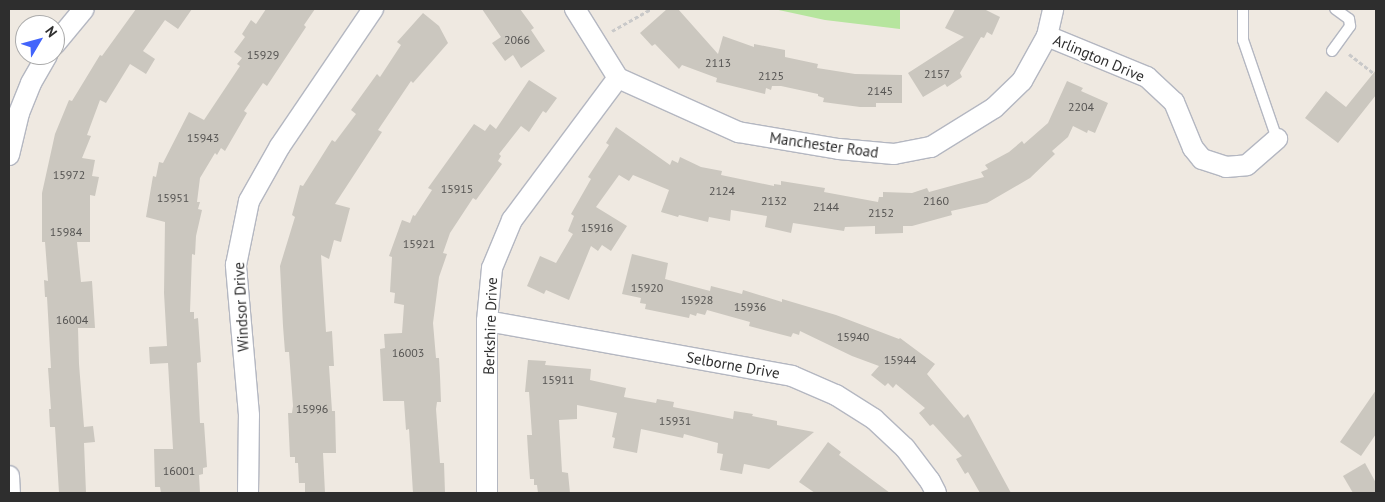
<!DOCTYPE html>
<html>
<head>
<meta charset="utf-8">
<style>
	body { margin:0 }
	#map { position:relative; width:1385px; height:502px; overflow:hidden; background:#efe9e1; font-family:"PT Sans",sans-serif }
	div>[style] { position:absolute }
	.green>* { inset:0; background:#b6e59e }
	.building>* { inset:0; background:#cbc7bf }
	.path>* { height:3px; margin-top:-1.5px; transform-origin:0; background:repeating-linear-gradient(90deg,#c9c9c9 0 4px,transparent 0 6.5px) }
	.roads { filter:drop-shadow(1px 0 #b4b7c1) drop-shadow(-1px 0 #b4b7c1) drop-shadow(0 1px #b4b7c1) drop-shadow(0 -1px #b4b7c1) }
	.service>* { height:10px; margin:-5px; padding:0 5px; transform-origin:5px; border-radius:5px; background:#fff }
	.minor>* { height:20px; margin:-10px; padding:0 10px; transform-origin:10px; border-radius:10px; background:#fff }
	span { translate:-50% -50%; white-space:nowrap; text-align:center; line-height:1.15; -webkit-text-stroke:4px #fff; paint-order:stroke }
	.number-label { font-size:12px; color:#555452 }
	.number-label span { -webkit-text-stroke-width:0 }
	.street-label { font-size:15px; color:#2e2e2e }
	.frame { position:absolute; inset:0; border:10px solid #2e2e2e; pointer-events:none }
	.north { position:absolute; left:15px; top:15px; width:50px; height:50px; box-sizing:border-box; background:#fff; border:1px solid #ababab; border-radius:50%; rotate:53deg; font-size:14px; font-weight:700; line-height:20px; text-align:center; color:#2e2e2e }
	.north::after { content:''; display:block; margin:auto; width:18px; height:22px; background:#4264fb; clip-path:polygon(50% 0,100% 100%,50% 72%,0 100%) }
</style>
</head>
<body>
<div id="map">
	<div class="green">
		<i style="clip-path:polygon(774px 9px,900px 9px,900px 29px,825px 20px)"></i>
	</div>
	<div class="building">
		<i style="clip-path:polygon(136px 9px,192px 9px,178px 29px,165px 20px,143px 51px,155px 59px,146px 74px,130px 64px,106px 103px,100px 100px,87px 135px,91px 136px,82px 158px,95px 160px,92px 176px,99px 177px,95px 196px,90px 195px,90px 242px,77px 242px,81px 282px,92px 281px,95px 328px,78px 328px,79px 364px,84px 427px,93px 426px,95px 442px,84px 443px,86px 493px,59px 493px,55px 427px,50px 427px,49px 409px,51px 409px,48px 368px,51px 368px,47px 297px,45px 297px,44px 280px,48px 281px,45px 242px,42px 242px,42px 193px,55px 134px,69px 100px,72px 101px,100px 55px,102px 56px)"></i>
		<i style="clip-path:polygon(266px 9px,315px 9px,304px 25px,306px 27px,267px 86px,263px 83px,244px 111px,247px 113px,225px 151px,221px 148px,217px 155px,215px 153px,200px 178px,197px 202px,200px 202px,198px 209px,202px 210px,196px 236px,195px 255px,192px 254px,190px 312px,194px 312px,194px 319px,198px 318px,201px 362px,197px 363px,200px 423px,204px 423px,207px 467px,203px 468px,203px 474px,199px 475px,200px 493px,161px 493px,160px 487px,155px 487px,154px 449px,173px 449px,168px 363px,150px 364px,149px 347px,167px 346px,164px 293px,165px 222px,146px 217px,153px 176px,156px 177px,159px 162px,163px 163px,189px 112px,204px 120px,240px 66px,237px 64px,242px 58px,234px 52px,245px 37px,242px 34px,251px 20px,256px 24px)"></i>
		<i style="clip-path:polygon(482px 9px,520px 9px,534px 28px,531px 30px,545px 51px,521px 68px,513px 55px,505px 61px,492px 43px,501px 37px)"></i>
		<i style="clip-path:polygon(667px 9px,678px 9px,718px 54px,723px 36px,754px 47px,754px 44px,785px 50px,785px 57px,818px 64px,817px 68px,855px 74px,902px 75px,902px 103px,876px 103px,876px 107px,860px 107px,823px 102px,824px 98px,818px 96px,818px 94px,781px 86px,772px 86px,771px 90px,766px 88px,765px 94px,716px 82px,717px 78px,682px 65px,679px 69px,655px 44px,652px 46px,640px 33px)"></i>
		<i style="clip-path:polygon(955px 9px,984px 9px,1000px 17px,992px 35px,987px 32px,984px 38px,981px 37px,960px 73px,962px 77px,947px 87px,945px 84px,923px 97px,908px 73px,964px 37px,945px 28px)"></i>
		<i style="clip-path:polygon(423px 13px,439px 26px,448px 43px,413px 83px,411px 81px,378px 130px,382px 132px,335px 204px,350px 208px,341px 242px,334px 240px,329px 259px,321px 255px,326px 332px,332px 331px,334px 366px,329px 366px,332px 411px,335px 411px,336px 453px,323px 453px,325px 493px,305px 493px,305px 483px,299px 483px,298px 463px,295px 463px,295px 457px,290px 457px,288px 413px,292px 413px,293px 406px,289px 352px,285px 352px,283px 326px,280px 266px,295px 217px,292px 215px,300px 185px,303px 186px,332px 140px,335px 142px,356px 114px,351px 110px,377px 74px,380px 77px,401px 45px,397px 42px)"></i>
		<i style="clip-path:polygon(1376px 70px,1376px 95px,1338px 143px,1305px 118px,1326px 91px,1346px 107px)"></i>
		<i style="clip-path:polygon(529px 80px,557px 98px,546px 113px,543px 111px,529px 132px,521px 126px,499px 154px,501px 156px,498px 161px,502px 164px,476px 200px,473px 198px,450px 233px,443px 253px,447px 254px,439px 277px,433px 323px,436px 358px,439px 358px,440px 376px,441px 402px,437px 402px,436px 409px,440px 463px,444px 463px,445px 493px,413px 493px,409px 429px,406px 430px,404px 401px,383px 401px,380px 349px,385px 348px,384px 334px,402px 333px,404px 305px,394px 303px,395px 293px,390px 292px,392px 257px,389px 256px,402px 220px,410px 223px,413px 215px,415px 216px,432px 190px,428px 188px,474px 124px,485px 131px,490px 124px,496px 129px)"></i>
		<i style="clip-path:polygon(1067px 81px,1083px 88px,1081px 91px,1108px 103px,1095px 133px,1088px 130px,1087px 133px,1073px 126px,1068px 137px,1052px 151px,1055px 154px,1030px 178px,987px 203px,951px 211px,952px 215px,912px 226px,903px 226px,903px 233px,875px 234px,875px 226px,845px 227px,844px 231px,793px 223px,791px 233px,765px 227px,767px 216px,731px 210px,730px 221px,709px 217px,708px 222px,679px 215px,678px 217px,661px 212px,669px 190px,633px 175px,629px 181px,619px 175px,596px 207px,627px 226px,611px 251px,602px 245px,598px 251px,591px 246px,569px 300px,546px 290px,544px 294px,527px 286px,540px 256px,556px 263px,573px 234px,568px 231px,574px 216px,571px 214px,591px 179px,588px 177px,609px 145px,606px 143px,616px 127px,670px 165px,672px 160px,678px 163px,680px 157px,701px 167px,722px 171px,721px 175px,774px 186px,774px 184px,781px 185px,781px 181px,825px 188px,824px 192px,878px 202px,879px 197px,883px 197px,883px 192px,912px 193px,927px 188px,929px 192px,984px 177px,981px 172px,988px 169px,985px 165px,1009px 152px,1022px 141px,1024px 144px,1048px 123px)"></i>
		<i style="clip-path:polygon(632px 254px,668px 263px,665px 279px,710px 291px,711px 286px,742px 294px,743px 290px,782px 302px,782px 299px,836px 315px,899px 339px,900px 338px,935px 364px,927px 374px,964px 418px,968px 414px,1011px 493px,980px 493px,968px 472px,965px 474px,956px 459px,962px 456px,933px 424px,930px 426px,919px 413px,925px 408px,896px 384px,893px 388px,888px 383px,885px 386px,871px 375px,879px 366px,852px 356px,800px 331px,799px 335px,793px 333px,791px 337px,749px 326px,750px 322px,707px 310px,705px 315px,697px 313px,696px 316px,690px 314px,689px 318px,645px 309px,646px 304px,640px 303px,641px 298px,622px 294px)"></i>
		<i style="clip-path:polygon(528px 360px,546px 361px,545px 365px,591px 369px,590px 380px,626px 388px,624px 397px,656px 403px,657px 399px,674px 402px,673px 407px,733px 419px,734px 411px,753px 414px,752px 416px,777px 421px,777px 425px,814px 432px,769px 469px,744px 464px,742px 474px,720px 470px,723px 454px,717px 453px,718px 443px,684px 434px,683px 438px,641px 429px,637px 453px,613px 448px,615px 438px,612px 437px,617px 413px,577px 405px,577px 419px,559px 420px,562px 472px,568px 473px,570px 493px,538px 493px,537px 485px,534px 485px,534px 479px,530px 479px,528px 452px,527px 435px,532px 435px,529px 392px,525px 392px)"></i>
		<i style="clip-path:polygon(1376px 390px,1376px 434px,1361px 456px,1340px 442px)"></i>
		<i style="clip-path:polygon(828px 442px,841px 452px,839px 455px,890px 493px,815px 493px,799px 482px)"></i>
		<i style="clip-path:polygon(1365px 463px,1376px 483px,1376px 493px,1353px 493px,1343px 476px)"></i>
	</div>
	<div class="path">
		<i style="left:612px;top:31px;width:45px;rotate:-29.4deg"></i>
		<i style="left:1349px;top:54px;width:34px;rotate:38deg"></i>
	</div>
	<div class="roads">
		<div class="service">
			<i style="left:1243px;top:9px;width:31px;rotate:90deg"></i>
			<i style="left:1243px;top:40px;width:105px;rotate:71deg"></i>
			<i style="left:1332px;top:51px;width:31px;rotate:-54deg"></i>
			<i style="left:1350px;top:26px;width:7px;rotate:-98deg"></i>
			<i style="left:1349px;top:19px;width:17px;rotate:-144deg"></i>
		</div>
		<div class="minor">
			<i style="left:575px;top:9px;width:81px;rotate:58.1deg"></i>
			<i style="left:618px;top:78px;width:132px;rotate:24.2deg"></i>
			<i style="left:738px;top:132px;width:102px;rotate:9.6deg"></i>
			<i style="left:839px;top:149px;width:55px;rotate:5.2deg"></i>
			<i style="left:894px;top:154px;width:38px;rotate:-11deg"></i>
			<i style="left:931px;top:147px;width:74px;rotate:-31.8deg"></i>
			<i style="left:994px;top:108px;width:39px;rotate:-44deg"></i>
			<i style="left:1022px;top:81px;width:51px;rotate:-60.9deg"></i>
			<i style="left:1047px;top:36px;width:28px;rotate:-77deg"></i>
			<i style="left:1047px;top:36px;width:108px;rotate:22.3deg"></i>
			<i style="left:1147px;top:77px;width:37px;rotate:43deg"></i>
			<i style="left:1174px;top:102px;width:50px;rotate:67.6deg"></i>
			<i style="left:1193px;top:148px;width:14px;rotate:51deg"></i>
			<i style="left:1202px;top:159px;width:25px;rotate:18deg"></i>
			<i style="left:1226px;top:167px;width:21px;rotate:-5deg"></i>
			<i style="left:1247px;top:165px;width:40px;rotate:-41deg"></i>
			<i style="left:55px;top:44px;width:45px;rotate:-50.4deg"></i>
			<i style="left:9px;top:155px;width:43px;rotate:-76.6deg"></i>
			<i style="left:19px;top:113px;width:32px;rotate:-68deg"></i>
			<i style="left:31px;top:83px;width:32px;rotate:-60deg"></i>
			<i style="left:487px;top:321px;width:310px;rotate:10.2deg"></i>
			<i style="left:792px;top:376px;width:48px;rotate:23.4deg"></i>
			<i style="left:836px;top:395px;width:45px;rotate:32.3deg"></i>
			<i style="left:874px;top:419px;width:42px;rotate:43.1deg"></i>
			<i style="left:905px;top:448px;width:41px;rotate:52.9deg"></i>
			<i style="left:930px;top:481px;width:13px;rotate:63deg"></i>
			<i style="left:9px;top:476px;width:17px;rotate:87deg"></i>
			<i style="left:248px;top:493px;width:78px;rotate:-89.3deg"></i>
			<i style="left:249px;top:415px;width:151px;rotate:-95deg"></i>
			<i style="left:236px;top:265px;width:65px;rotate:-78.5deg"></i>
			<i style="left:249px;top:201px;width:63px;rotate:-60.6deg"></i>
			<i style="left:280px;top:146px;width:166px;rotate:-55.8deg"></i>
			<i style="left:487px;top:493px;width:172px;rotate:-90deg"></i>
			<i style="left:487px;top:321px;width:53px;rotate:-84.6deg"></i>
			<i style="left:492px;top:268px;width:52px;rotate:-67.4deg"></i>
			<i style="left:512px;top:220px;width:177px;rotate:-53.3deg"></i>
		</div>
	</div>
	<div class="number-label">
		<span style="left:517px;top:40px">2066</span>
		<span style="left:263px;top:55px">15929</span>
		<span style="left:718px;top:63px">2113</span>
		<span style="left:937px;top:74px">2157</span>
		<span style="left:771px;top:76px">2125</span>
		<span style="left:880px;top:91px">2145</span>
		<span style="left:1081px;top:107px">2204</span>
		<span style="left:203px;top:138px">15943</span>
		<span style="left:69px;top:175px">15972</span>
		<span style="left:457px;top:189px">15915</span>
		<span style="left:722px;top:191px">2124</span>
		<span style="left:173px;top:198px">15951</span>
		<span style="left:774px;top:201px">2132</span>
		<span style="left:936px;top:201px">2160</span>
		<span style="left:826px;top:207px">2144</span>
		<span style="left:881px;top:213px">2152</span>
		<span style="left:597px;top:228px">15916</span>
		<span style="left:66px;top:232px">15984</span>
		<span style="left:419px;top:244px">15921</span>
		<span style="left:647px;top:288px">15920</span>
		<span style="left:697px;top:300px">15928</span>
		<span style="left:750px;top:307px">15936</span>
		<span style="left:72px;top:320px">16004</span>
		<span style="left:853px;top:337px">15940</span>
		<span style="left:408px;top:353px">16003</span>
		<span style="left:900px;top:360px">15944</span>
		<span style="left:558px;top:380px">15911</span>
		<span style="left:312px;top:409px">15996</span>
		<span style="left:675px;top:421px">15931</span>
		<span style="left:179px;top:471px">16001</span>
	</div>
	<div class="street-label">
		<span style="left:1099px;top:58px;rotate:23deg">Arlington Drive</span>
		<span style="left:824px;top:145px;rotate:8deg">Manchester Road</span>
		<span style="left:241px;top:307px;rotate:-93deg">Windsor Drive</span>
		<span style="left:490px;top:326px;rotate:-88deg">Berkshire Drive</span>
		<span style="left:733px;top:365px;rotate:10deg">Selborne Drive</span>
	</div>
	<div class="frame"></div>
	<div class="north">N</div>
</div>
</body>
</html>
